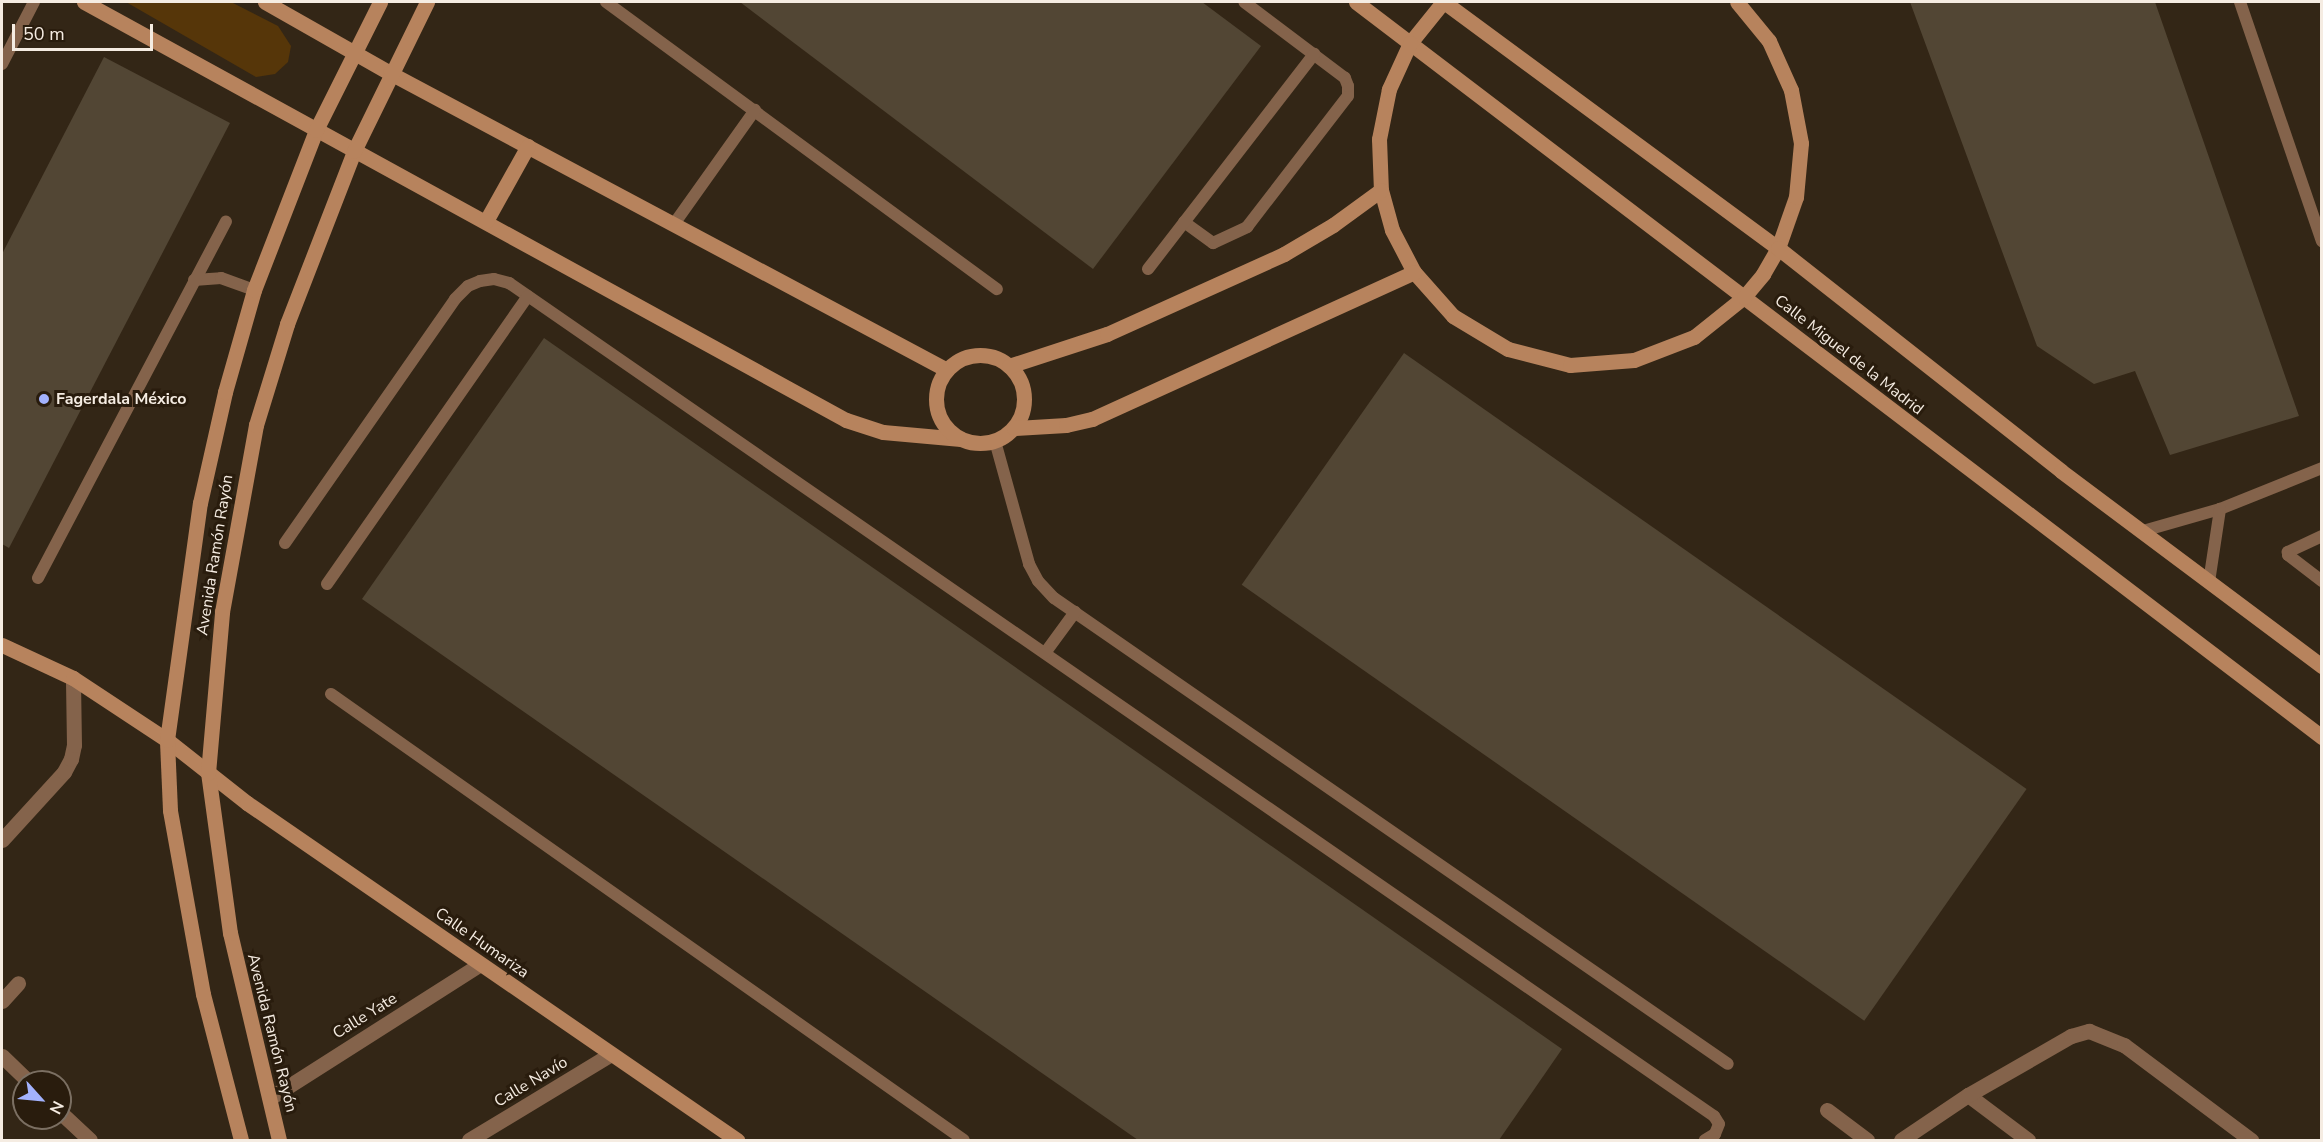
<!DOCTYPE html>
<html>
<head>
<meta charset="utf-8">
<style>
	body { margin:0 }
	#map { position:relative; width:2323px; height:1142px; overflow:hidden; background:#332616; font-family:"Nunito Sans",sans-serif }
	div>[style] { position:absolute }
	.green>* { inset:0; background:#563609 }
	.building>* { inset:0; background:#524634; transform-origin:0 0 }
	.lane>* { height:12px; margin:-6px; padding:0 6px; transform-origin:6px; border-radius:6px; background:#84634b }
	.street>* { height:15px; margin:-7.5px; padding:0 7.5px; transform-origin:7.5px; border-radius:7.5px; background:#84634b }
	.secondary>* { height:15px; margin:-7.5px; padding:0 7.5px; transform-origin:7.5px; border-radius:7.5px; background:#b7835d }
	.secondary>.ring { margin:-7.5px; padding:0; box-sizing:content-box; background:none; border:15px solid #b7835d; border-radius:50% }
	.dots>* { width:16px; height:16px; translate:-50% -50%; box-sizing:border-box; border:3px solid #291c0d; border-radius:50% }
	span { translate:-50% -50%; white-space:nowrap; text-align:center; line-height:1.15; -webkit-text-stroke:6px #291c0d; paint-order:stroke }
	.street-label { font-size:16px; color:#f5ece2 }
	.poi-label { font-size:16px; color:#f5ece2; font-weight:700 }
	.left { translate:0 -50%; text-align:left }
	.frame { position:absolute; inset:0; border:3px solid #f5ece2; pointer-events:none }
	.north { position:absolute; left:12px; top:1070px; width:60px; height:60px; box-sizing:border-box; background:#291c0d; border:2px solid #7b6f62; border-radius:50%; rotate:117deg; font-size:16px; font-weight:700; line-height:24px; text-align:center; color:#f5ece2 }
	.north::after { content:''; display:block; margin:auto; width:21px; height:27px; background:#a3b2fd; clip-path:polygon(50% 0,100% 100%,50% 72%,0 100%) }
	.scale { position:absolute; left:12px; top:24px; width:141px; height:27px; box-sizing:border-box; border:3px solid #f5ece2; border-top:0; padding-left:8px; font-size:18px; line-height:21px; white-space:nowrap; color:#f5ece2; -webkit-text-stroke:4px #291c0d; paint-order:stroke }
</style>
</head>
<body>
<div id="map">
	<div class="green">
		<i style="clip-path:polygon(126px 2px,231px 2px,278px 26px,291px 46px,288px 62px,275px 74px,256px 77px)"></i>
	</div>
	<div class="building">
		<i style="clip-path:polygon(740px 2px,1202px 2px,1261px 46px,1093px 269px)"></i>
		<i style="clip-path:polygon(1910px 2px,2155px 2px,2299px 416px,2170px 455px,2135px 371px,2094px 384px,2037px 346px)"></i>
		<i style="clip-path:polygon(104px 57px,230px 123px,9px 548px,2px 544px,2px 254px)"></i>
		<i style="clip-path:polygon(544px 338px,1562px 1049px,1499px 1140px,1138px 1140px,362px 599px)"></i>
		<i style="left:1404px;top:353px;width:760px;height:283px;rotate:35deg"></i>
	</div>
	<div class="lane">
		<i style="left:606px;top:2px;width:485px;rotate:36.3deg"></i>
		<i style="left:2240px;top:2px;width:253px;rotate:71.1deg"></i>
		<i style="left:2px;top:64px;width:70px;rotate:-62.7deg"></i>
		<i style="left:1184px;top:222px;width:36px;rotate:36deg"></i>
		<i style="left:1213px;top:243px;width:38px;rotate:-25deg"></i>
		<i style="left:1247px;top:227px;width:165px;rotate:-52.4deg"></i>
		<i style="left:1348px;top:96px;width:10px;rotate:-90deg"></i>
		<i style="left:1348px;top:86px;width:9px;rotate:-111deg"></i>
		<i style="left:1345px;top:78px;width:126px;rotate:-143deg"></i>
		<i style="left:674px;top:224px;width:140px;rotate:-54.6deg"></i>
		<i style="left:1148px;top:269px;width:272px;rotate:-52.3deg"></i>
		<i style="left:194px;top:280px;width:27px;rotate:-4deg"></i>
		<i style="left:221px;top:278px;width:35px;rotate:20deg"></i>
		<i style="left:995px;top:441px;width:128px;rotate:74.5deg"></i>
		<i style="left:1029px;top:564px;width:19px;rotate:62deg"></i>
		<i style="left:1038px;top:581px;width:23px;rotate:47deg"></i>
		<i style="left:1054px;top:598px;width:819px;rotate:34.66deg"></i>
		<i style="left:2143px;top:531px;width:80px;rotate:-15.9deg"></i>
		<i style="left:2220px;top:509px;width:110px;rotate:-21.9deg"></i>
		<i style="left:2322px;top:536px;width:38px;rotate:155deg"></i>
		<i style="left:2288px;top:552px;width:3px;rotate:90deg"></i>
		<i style="left:2288px;top:555px;width:43px;rotate:37.4deg"></i>
		<i style="left:285px;top:543px;width:297px;rotate:-55.1deg"></i>
		<i style="left:455px;top:299px;width:18px;rotate:-45deg"></i>
		<i style="left:468px;top:286px;width:13px;rotate:-23deg"></i>
		<i style="left:480px;top:281px;width:14px;rotate:-8deg"></i>
		<i style="left:494px;top:279px;width:16px;rotate:15deg"></i>
		<i style="left:509px;top:283px;width:1465px;rotate:34.66deg"></i>
		<i style="left:1714px;top:1116px;width:9px;rotate:58deg"></i>
		<i style="left:1719px;top:1124px;width:11px;rotate:112deg"></i>
		<i style="left:1715px;top:1134px;width:12px;rotate:149deg"></i>
		<i style="left:38px;top:578px;width:403px;rotate:-62.2deg"></i>
		<i style="left:2209px;top:582px;width:74px;rotate:-81.4deg"></i>
		<i style="left:327px;top:584px;width:351px;rotate:-55.1deg"></i>
		<i style="left:1045px;top:653px;width:51px;rotate:-53.8deg"></i>
		<i style="left:331px;top:694px;width:774px;rotate:35.17deg"></i>
	</div>
	<div class="street">
		<i style="left:2px;top:840px;width:92px;rotate:-47.6deg"></i>
		<i style="left:64px;top:772px;width:15px;rotate:-62deg"></i>
		<i style="left:71px;top:759px;width:14px;rotate:-78deg"></i>
		<i style="left:74px;top:745px;width:67px;rotate:-90.9deg"></i>
		<i style="left:2px;top:1001px;width:24px;rotate:-48deg"></i>
		<i style="left:2px;top:1056px;width:37px;rotate:44deg"></i>
		<i style="left:1968px;top:1095px;width:75px;rotate:36.9deg"></i>
		<i style="left:270px;top:1098px;width:249px;rotate:-32.5deg"></i>
		<i style="left:1827px;top:1110px;width:50px;rotate:36.9deg"></i>
		<i style="left:60px;top:1112px;width:41px;rotate:43deg"></i>
		<i style="left:469px;top:1140px;width:166px;rotate:-31.2deg"></i>
		<i style="left:1901px;top:1140px;width:81px;rotate:-33.9deg"></i>
		<i style="left:1968px;top:1095px;width:119px;rotate:-29.8deg"></i>
		<i style="left:2071px;top:1036px;width:19px;rotate:-16deg"></i>
		<i style="left:2089px;top:1031px;width:38px;rotate:22deg"></i>
		<i style="left:2124px;top:1045px;width:159px;rotate:36.8deg"></i>
	</div>
	<div class="secondary">
		<i style="left:84px;top:2px;width:869px;rotate:28.75deg"></i>
		<i style="left:846px;top:420px;width:39px;rotate:18deg"></i>
		<i style="left:883px;top:432px;width:78px;rotate:5.1deg"></i>
		<i style="left:265px;top:2px;width:144px;rotate:29.6deg"></i>
		<i style="left:390px;top:73px;width:631px;rotate:28.07deg"></i>
		<i style="left:1356px;top:2px;width:1214px;rotate:37.27deg"></i>
		<i style="left:1443px;top:2px;width:53px;rotate:128.8deg"></i>
		<i style="left:1410px;top:43px;width:51px;rotate:114.5deg"></i>
		<i style="left:1389px;top:89px;width:51px;rotate:101.3deg"></i>
		<i style="left:1379px;top:139px;width:51px;rotate:87.8deg"></i>
		<i style="left:1381px;top:190px;width:41px;rotate:74.6deg"></i>
		<i style="left:1392px;top:230px;width:47px;rotate:62.4deg"></i>
		<i style="left:1414px;top:272px;width:59px;rotate:48.4deg"></i>
		<i style="left:1453px;top:316px;width:64px;rotate:31deg"></i>
		<i style="left:1508px;top:349px;width:64px;rotate:14.5deg"></i>
		<i style="left:1570px;top:365px;width:64px;rotate:-4.5deg"></i>
		<i style="left:1634px;top:360px;width:64px;rotate:-21deg"></i>
		<i style="left:1694px;top:337px;width:64px;rotate:-38.7deg"></i>
		<i style="left:1744px;top:297px;width:30px;rotate:-50deg"></i>
		<i style="left:1763px;top:274px;width:30px;rotate:-60deg"></i>
		<i style="left:1778px;top:248px;width:54px;rotate:-70.6deg"></i>
		<i style="left:1796px;top:197px;width:54px;rotate:-84.7deg"></i>
		<i style="left:1801px;top:143px;width:54px;rotate:-100.7deg"></i>
		<i style="left:1791px;top:90px;width:54px;rotate:-114.2deg"></i>
		<i style="left:1769px;top:41px;width:50px;rotate:-129.4deg"></i>
		<i style="left:1444px;top:2px;width:415px;rotate:36.4deg"></i>
		<i style="left:1778px;top:248px;width:360px;rotate:38.2deg"></i>
		<i style="left:2061px;top:471px;width:326px;rotate:36.8deg"></i>
		<i style="left:486px;top:221px;width:86px;rotate:-60.8deg"></i>
		<i class="ring" style="left:936px;top:355px;width:73px;height:73px"></i>
		<i style="left:1009px;top:366px;width:103px;rotate:-18.1deg"></i>
		<i style="left:1107px;top:334px;width:194px;rotate:-24.3deg"></i>
		<i style="left:1284px;top:254px;width:57px;rotate:-30.6deg"></i>
		<i style="left:1333px;top:225px;width:59px;rotate:-36.1deg"></i>
		<i style="left:1014px;top:428px;width:52px;rotate:-3.3deg"></i>
		<i style="left:1066px;top:425px;width:27px;rotate:-13deg"></i>
		<i style="left:1092px;top:419px;width:354px;rotate:-24.5deg"></i>
		<i style="left:2px;top:645px;width:78px;rotate:24.9deg"></i>
		<i style="left:73px;top:678px;width:113px;rotate:33.4deg"></i>
		<i style="left:167px;top:740px;width:102px;rotate:38.2deg"></i>
		<i style="left:247px;top:803px;width:595px;rotate:34.52deg"></i>
		<i style="left:241px;top:1140px;width:151px;rotate:-104.6deg"></i>
		<i style="left:203px;top:994px;width:187px;rotate:-100.2deg"></i>
		<i style="left:170px;top:810px;width:70px;rotate:-92.5deg"></i>
		<i style="left:167px;top:740px;width:239px;rotate:-82.1deg"></i>
		<i style="left:200px;top:503px;width:114px;rotate:-77.3deg"></i>
		<i style="left:225px;top:392px;width:106px;rotate:-74.1deg"></i>
		<i style="left:254px;top:290px;width:172px;rotate:-68.8deg"></i>
		<i style="left:316px;top:130px;width:143px;rotate:-63.4deg"></i>
		<i style="left:279px;top:1140px;width:213px;rotate:-103.3deg"></i>
		<i style="left:230px;top:933px;width:162px;rotate:-97.8deg"></i>
		<i style="left:208px;top:773px;width:162px;rotate:-85deg"></i>
		<i style="left:222px;top:612px;width:190px;rotate:-79.7deg"></i>
		<i style="left:256px;top:425px;width:106px;rotate:-72.9deg"></i>
		<i style="left:287px;top:324px;width:186px;rotate:-68.8deg"></i>
		<i style="left:354px;top:151px;width:166px;rotate:-63.9deg"></i>
	</div>
	<div class="dots">
		<i style="left:44px;top:399px;background:#a3b2fd"></i>
	</div>
	<div class="street-label">
		<span style="left:1849px;top:355px;rotate:38deg">Calle Miguel de la Madrid</span>
		<span style="left:215px;top:555px;rotate:-81deg">Avenida Ramón Rayón</span>
		<span style="left:482px;top:943px;rotate:35deg">Calle Humariza</span>
		<span style="left:365px;top:1016px;rotate:-32deg">Calle Yate</span>
		<span style="left:272px;top:1033px;rotate:76deg">Avenida Ramón Rayón</span>
		<span style="left:531px;top:1082px;rotate:-31deg">Calle Navío</span>
	</div>
	<div class="poi-label">
		<span class="left" style="left:56px;top:399px">Fagerdala México</span>
	</div>
	<div class="frame"></div>
	<div class="north">N</div>
	<div class="scale">50 m</div>
</div>
</body>
</html>
